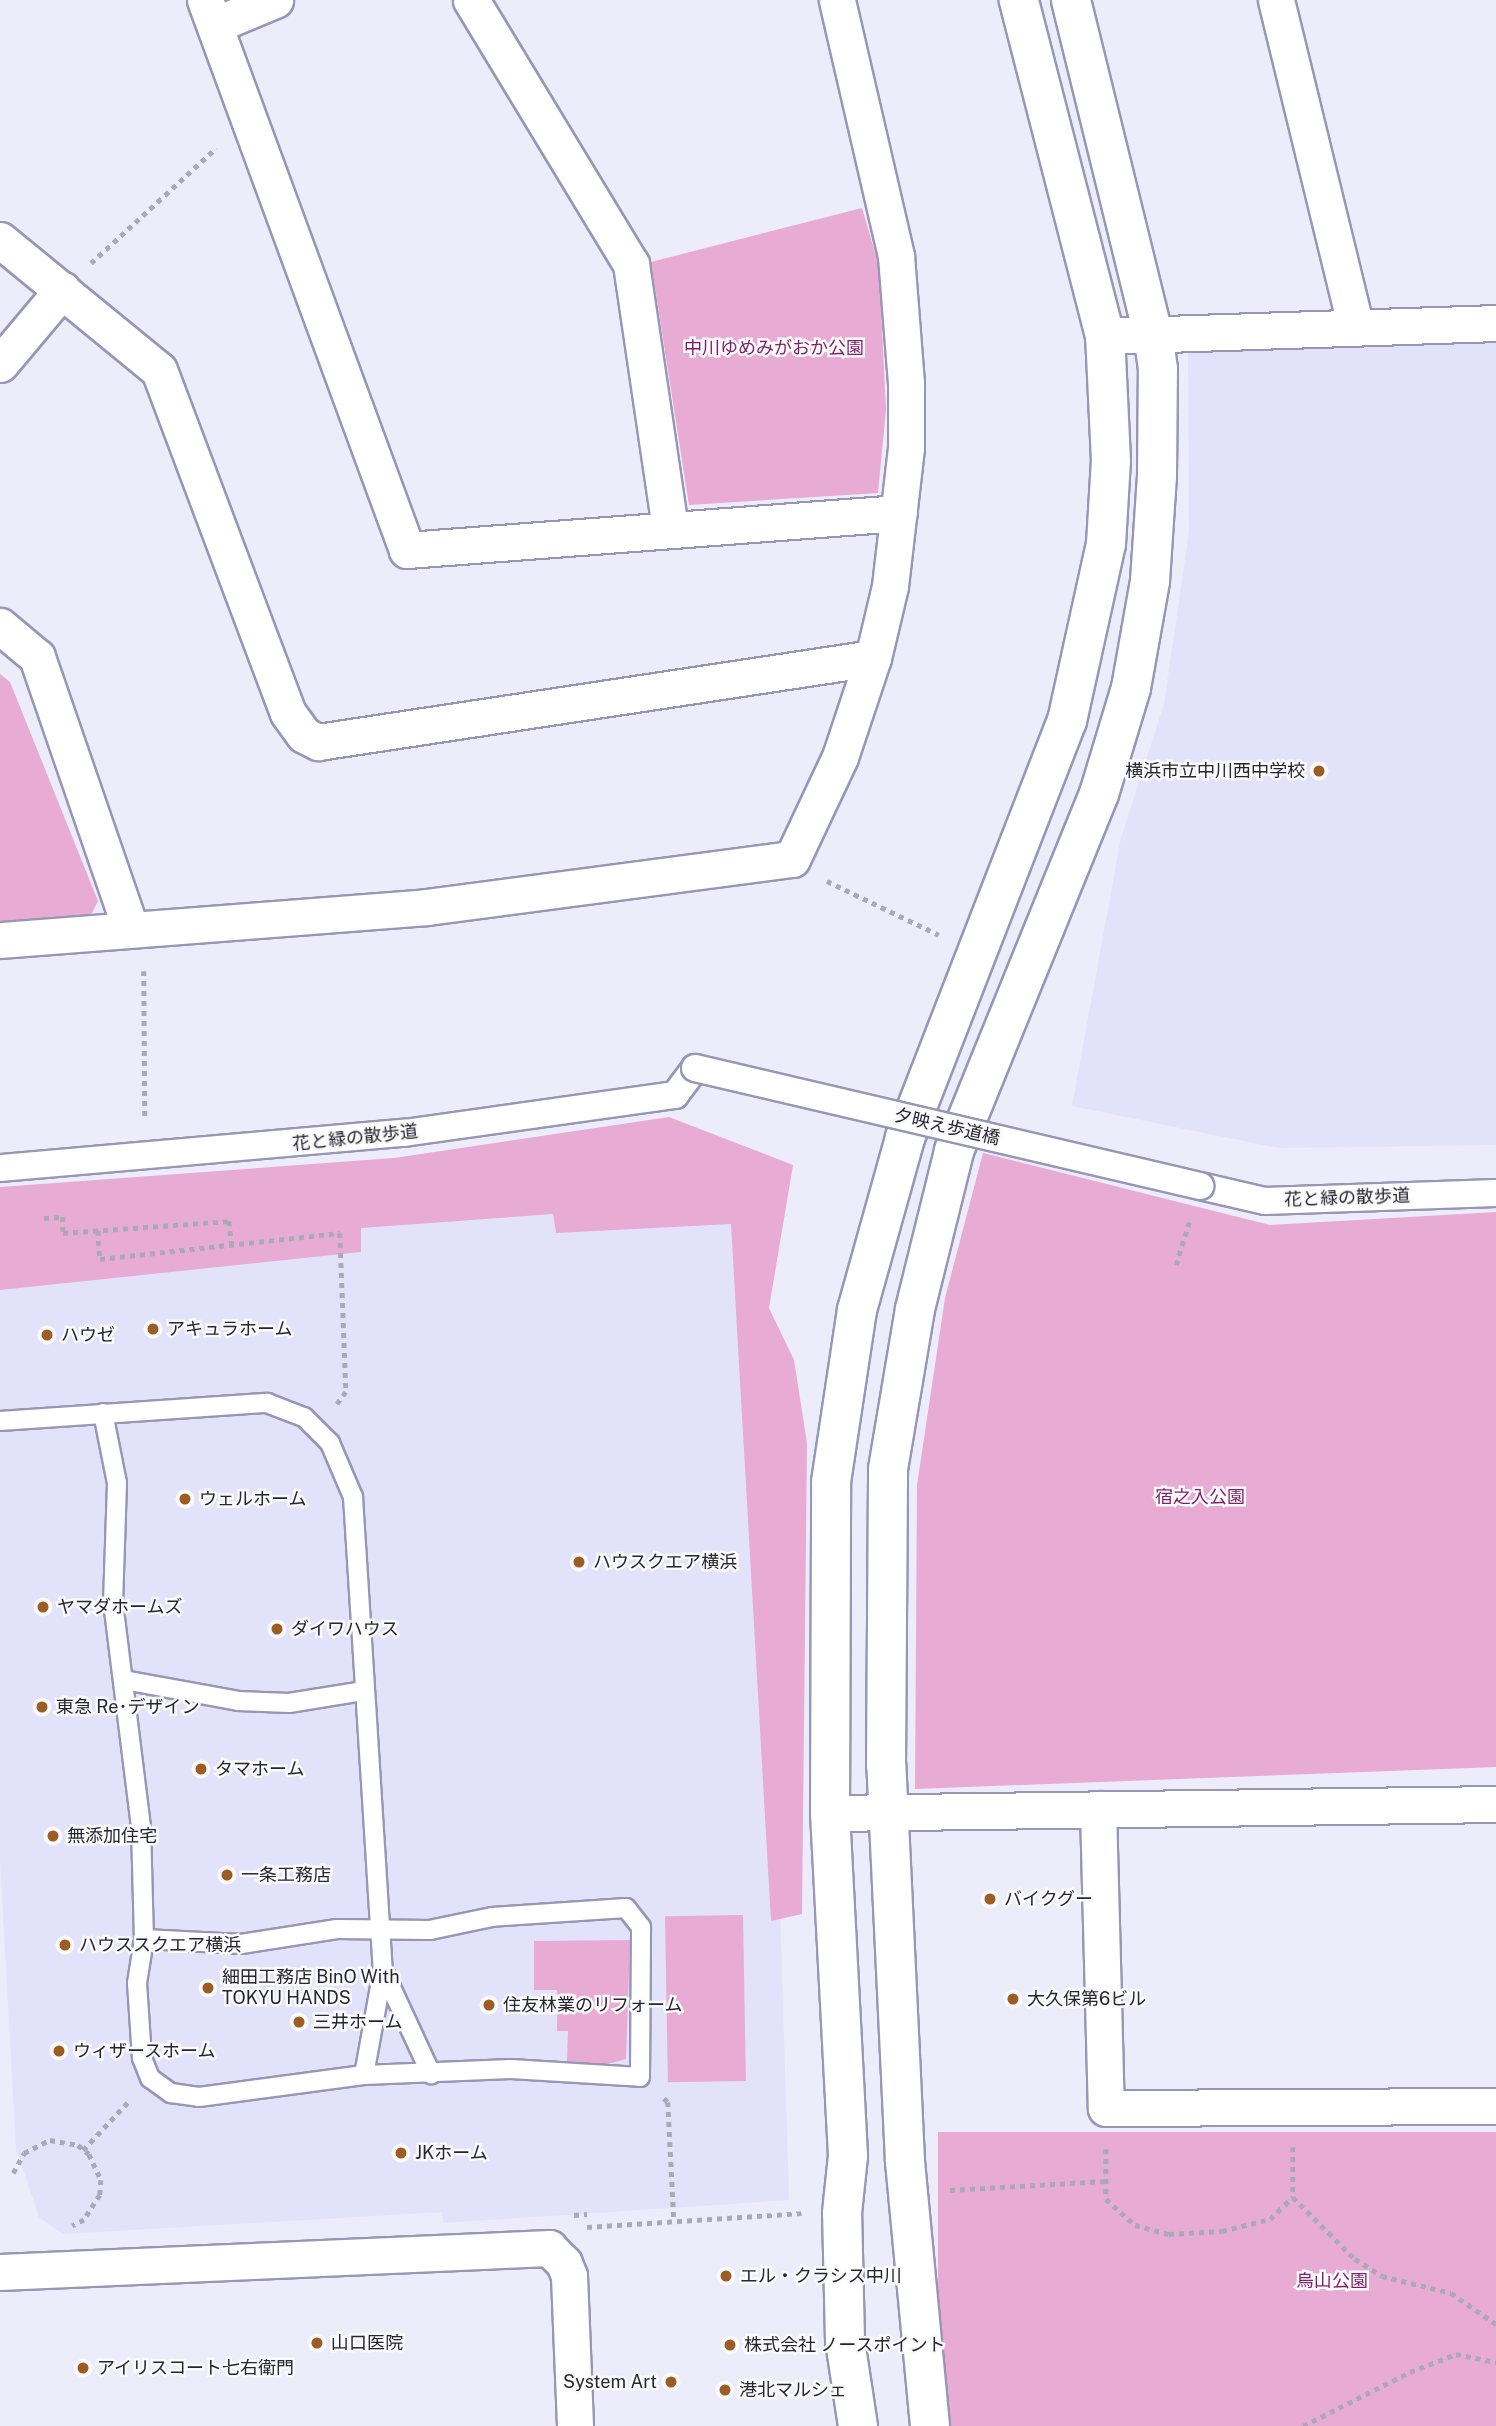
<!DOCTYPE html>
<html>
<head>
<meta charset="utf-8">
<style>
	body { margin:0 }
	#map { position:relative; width:1496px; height:2426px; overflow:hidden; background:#ececfa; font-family:"Public Sans","Noto Sans JP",sans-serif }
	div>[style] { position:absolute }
	.built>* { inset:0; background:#e2e2fb }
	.green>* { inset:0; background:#e8abd4; transform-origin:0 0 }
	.path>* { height:4.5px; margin-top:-2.25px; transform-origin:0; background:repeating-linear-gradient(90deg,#aaaab7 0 5px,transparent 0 10px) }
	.roads { filter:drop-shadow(2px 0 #9796b7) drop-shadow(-2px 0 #9796b7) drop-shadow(0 2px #9796b7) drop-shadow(0 -2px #9796b7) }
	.service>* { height:18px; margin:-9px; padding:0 9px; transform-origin:9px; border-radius:9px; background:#fff }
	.pedestrian>* { height:26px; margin:-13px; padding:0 13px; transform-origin:13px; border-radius:13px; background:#fff }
	.minor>* { height:35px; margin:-17.5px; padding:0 17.5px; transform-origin:17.5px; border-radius:17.5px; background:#fff }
	.tertiary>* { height:38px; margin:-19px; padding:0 19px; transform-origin:19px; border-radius:19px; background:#fff }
	.bridges { filter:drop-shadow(2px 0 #9796b7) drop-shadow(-2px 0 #9796b7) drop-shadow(0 2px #9796b7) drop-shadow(0 -2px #9796b7) }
	.pedestrian-bridge>* { height:26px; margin:-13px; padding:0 13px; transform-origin:13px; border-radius:13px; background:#fff }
	.dots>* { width:19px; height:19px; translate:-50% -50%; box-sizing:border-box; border:4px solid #fafafa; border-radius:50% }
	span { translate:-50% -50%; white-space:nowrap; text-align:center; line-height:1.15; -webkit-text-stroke:5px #fafafa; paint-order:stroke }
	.park-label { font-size:18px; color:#7f1e68 }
	.poi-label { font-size:18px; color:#262532 }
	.right { translate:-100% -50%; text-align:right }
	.left { translate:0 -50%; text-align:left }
	.street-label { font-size:18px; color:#262532 }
</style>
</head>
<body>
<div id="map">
	<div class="built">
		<i style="clip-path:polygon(1496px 340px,1496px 1145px,1278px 1148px,1072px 1106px,1121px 838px,1164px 704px,1189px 532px,1188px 352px)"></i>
		<i style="clip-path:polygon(674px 1139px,760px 1252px,789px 2200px,443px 2223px,442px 2212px,63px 2234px,39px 2217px,16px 2149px,0 1860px,0 1206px)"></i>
	</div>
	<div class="green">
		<i style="clip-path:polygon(862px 208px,879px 266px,886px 410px,878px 493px,689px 505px,651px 262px)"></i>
		<i style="clip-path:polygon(0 674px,10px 682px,98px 901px,88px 921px,0 927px)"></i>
		<i style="clip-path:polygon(669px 1117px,793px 1165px,769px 1308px,794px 1360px,807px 1443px,802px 1914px,771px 1921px,731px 1224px,556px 1233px,553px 1214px,361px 1228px,361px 1252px,0 1290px,0 1187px,394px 1158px)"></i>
		<i style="clip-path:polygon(983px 1153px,1270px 1225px,1496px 1212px,1496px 1767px,915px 1789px,917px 1485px,945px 1298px)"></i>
		<i style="left:743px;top:1915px;width:166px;height:78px;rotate:89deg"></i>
		<i style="clip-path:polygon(630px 1940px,626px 2059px,604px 2065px,567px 2061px,568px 2031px,557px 2031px,557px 1990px,534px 1990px,534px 1941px)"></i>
		<i style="left:1496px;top:2132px;width:294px;height:558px;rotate:90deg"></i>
	</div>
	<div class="path">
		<i style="left:91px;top:263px;width:170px;rotate:-42.6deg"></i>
		<i style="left:827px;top:881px;width:124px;rotate:25.7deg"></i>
		<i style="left:144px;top:971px;width:148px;rotate:89.6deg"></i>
		<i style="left:44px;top:1218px;width:19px;rotate:-3deg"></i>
		<i style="left:63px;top:1217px;width:16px;rotate:90deg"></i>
		<i style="left:63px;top:1233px;width:166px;rotate:-4.1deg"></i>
		<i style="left:229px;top:1221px;width:23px;rotate:83deg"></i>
		<i style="left:98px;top:1231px;width:28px;rotate:86deg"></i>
		<i style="left:100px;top:1259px;width:241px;rotate:-6.2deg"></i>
		<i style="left:340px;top:1233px;width:159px;rotate:87.8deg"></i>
		<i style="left:346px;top:1392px;width:17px;rotate:126deg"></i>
		<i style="left:1176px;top:1265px;width:48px;rotate:-73.1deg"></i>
		<i style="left:664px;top:2098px;width:6px;rotate:45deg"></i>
		<i style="left:668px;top:2102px;width:119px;rotate:87.1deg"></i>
		<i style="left:1293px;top:2147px;width:50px;rotate:90deg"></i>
		<i style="left:1293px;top:2197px;width:88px;rotate:45deg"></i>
		<i style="left:1355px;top:2259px;width:32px;rotate:32deg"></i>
		<i style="left:1382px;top:2276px;width:71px;rotate:13.8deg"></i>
		<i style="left:1451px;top:2293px;width:55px;rotate:34.6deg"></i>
		<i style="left:1106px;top:2149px;width:50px;rotate:90deg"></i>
		<i style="left:1106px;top:2199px;width:39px;rotate:42deg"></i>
		<i style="left:1135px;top:2225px;width:35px;rotate:15deg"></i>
		<i style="left:1169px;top:2234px;width:53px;rotate:-3.2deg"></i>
		<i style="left:1222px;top:2231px;width:49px;rotate:-14deg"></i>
		<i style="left:1270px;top:2219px;width:32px;rotate:-44deg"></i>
		<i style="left:83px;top:2150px;width:66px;rotate:-46.8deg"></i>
		<i style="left:13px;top:2173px;width:23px;rotate:-61deg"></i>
		<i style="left:24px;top:2153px;width:29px;rotate:-27deg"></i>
		<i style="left:50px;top:2140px;width:28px;rotate:10deg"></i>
		<i style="left:78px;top:2145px;width:14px;rotate:39deg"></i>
		<i style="left:89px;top:2154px;width:29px;rotate:65deg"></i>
		<i style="left:101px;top:2180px;width:15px;rotate:94deg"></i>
		<i style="left:100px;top:2195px;width:30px;rotate:123deg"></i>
		<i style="left:84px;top:2220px;width:13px;rotate:153deg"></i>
		<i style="left:950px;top:2190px;width:156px;rotate:-3.3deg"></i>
		<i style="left:574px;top:2215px;width:13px;rotate:-4deg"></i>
		<i style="left:587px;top:2227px;width:215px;rotate:-3.7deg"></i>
		<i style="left:1303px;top:2426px;width:120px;rotate:-26.8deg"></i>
		<i style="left:1410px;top:2372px;width:49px;rotate:-21.4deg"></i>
		<i style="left:1456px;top:2354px;width:41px;rotate:11.3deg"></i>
	</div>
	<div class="roads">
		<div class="service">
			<i style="left:103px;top:1413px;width:71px;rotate:78.7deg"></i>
			<i style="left:117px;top:1483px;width:119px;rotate:91.9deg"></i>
			<i style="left:113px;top:1602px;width:226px;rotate:82.9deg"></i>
			<i style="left:141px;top:1826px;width:113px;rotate:88.5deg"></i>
			<i style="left:144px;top:1939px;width:45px;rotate:99deg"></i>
			<i style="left:137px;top:1983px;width:75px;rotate:86.2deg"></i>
			<i style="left:142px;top:2058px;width:22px;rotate:68deg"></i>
			<i style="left:150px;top:2078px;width:26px;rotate:36deg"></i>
			<i style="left:171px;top:2093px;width:28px;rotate:8deg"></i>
			<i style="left:199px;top:2097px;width:166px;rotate:-7.6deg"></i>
			<i style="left:364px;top:2075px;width:147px;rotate:-2.3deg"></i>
			<i style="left:511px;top:2069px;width:129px;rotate:3.5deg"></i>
			<i style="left:640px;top:2077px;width:150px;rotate:-89.6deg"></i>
			<i style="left:641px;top:1927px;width:24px;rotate:-128deg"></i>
			<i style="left:626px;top:1908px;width:134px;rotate:176.2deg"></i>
			<i style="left:492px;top:1917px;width:63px;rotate:168.2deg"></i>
			<i style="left:430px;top:1930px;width:93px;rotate:-179.4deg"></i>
			<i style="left:337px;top:1929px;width:97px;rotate:171.1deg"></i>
			<i style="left:241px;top:1944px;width:97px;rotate:-177deg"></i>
			<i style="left:0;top:1421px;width:268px;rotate:-3.9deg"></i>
			<i style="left:267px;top:1403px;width:40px;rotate:21deg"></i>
			<i style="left:304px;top:1417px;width:37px;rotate:45deg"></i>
			<i style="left:330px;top:1443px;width:59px;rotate:66.9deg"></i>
			<i style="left:353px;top:1497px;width:474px;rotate:86.4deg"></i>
			<i style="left:383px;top:1970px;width:115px;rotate:65.2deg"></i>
			<i style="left:124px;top:1680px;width:116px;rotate:10.4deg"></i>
			<i style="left:238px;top:1701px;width:51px;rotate:2.2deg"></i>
			<i style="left:289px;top:1703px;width:76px;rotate:-9.1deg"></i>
			<i style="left:364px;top:2075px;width:107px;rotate:-79.7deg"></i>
		</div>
		<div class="pedestrian">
			<i style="left:0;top:1168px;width:406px;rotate:-5deg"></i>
			<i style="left:404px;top:1133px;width:274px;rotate:-8deg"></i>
			<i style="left:675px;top:1095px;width:34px;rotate:-53deg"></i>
			<i style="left:1200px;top:1186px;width:67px;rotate:13deg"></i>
			<i style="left:1265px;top:1201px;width:231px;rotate:-2deg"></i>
		</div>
		<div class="minor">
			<i style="left:205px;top:0;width:586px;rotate:69.83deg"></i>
			<i style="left:407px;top:550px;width:493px;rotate:-4.3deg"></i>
			<i style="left:471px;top:0;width:309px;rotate:58.8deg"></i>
			<i style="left:631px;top:264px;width:267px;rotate:81.6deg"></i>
			<i style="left:1276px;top:0;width:337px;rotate:76.3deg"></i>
			<i style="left:217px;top:24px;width:63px;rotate:-22.5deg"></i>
			<i style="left:0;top:240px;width:205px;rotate:39.3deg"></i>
			<i style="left:159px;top:370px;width:366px;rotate:69.4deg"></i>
			<i style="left:288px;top:713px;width:27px;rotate:54deg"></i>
			<i style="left:304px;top:735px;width:16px;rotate:27deg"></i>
			<i style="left:318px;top:742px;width:561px;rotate:-8.61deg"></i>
			<i style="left:873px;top:658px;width:74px;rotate:-76.7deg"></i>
			<i style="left:890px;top:586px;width:140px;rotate:-83.4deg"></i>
			<i style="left:906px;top:447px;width:64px;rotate:-90deg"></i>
			<i style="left:906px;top:383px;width:127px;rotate:-94.5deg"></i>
			<i style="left:896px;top:256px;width:263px;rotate:-103deg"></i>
			<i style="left:1105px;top:336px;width:391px;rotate:-1.9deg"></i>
			<i style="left:0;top:364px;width:97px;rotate:-50deg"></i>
			<i style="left:0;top:626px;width:48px;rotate:40deg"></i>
			<i style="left:37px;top:657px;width:286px;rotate:71deg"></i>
			<i style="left:0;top:940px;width:427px;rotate:-4.4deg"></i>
			<i style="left:426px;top:907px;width:369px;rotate:-7.5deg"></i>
			<i style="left:792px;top:859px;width:113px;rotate:-64.8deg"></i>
			<i style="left:840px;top:757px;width:104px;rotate:-71.6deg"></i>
			<i style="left:1098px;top:1809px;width:299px;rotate:88.5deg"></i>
			<i style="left:1106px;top:2108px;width:390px;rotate:-0.3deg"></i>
			<i style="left:830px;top:1813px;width:666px;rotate:-0.77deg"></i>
			<i style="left:0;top:2272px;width:550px;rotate:-2.5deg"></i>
			<i style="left:549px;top:2248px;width:21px;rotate:45deg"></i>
			<i style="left:564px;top:2263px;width:14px;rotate:69deg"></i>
			<i style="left:569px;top:2276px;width:150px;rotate:87.7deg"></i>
		</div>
		<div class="tertiary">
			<i style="left:858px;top:2426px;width:86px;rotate:-98.7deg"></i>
			<i style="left:845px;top:2341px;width:128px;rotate:-91.3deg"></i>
			<i style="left:842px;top:2213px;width:57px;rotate:-84deg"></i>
			<i style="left:848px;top:2156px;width:343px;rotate:-93deg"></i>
			<i style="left:830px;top:1813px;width:331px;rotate:-89.8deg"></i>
			<i style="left:831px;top:1482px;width:174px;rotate:-81.4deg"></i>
			<i style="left:857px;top:1310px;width:179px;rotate:-74.4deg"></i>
			<i style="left:905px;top:1138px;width:447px;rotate:-68.8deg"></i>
			<i style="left:1067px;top:721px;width:181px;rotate:-77.6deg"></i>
			<i style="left:1106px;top:544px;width:83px;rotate:-86.6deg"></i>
			<i style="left:1111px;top:461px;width:125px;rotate:-92.7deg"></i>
			<i style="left:1105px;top:336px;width:347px;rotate:-104.4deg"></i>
			<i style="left:930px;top:2426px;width:266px;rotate:-95.4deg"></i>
			<i style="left:905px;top:2161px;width:396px;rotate:-92.7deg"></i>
			<i style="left:886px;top:1765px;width:296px;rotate:-89.6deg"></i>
			<i style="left:888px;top:1469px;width:162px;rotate:-80.4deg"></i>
			<i style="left:915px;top:1309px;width:163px;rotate:-76.1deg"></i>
			<i style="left:954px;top:1151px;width:385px;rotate:-67.9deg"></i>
			<i style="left:1099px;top:794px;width:111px;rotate:-73.2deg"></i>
			<i style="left:1131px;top:688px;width:109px;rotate:-79.9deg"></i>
			<i style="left:1150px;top:581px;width:105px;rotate:-86.2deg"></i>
			<i style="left:1157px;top:476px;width:107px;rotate:-89.5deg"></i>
			<i style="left:1158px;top:369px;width:35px;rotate:-98deg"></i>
			<i style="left:1153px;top:334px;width:344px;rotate:-103.8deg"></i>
		</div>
	</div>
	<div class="bridges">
		<div class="pedestrian-bridge">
			<i style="left:695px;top:1068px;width:519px;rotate:13.15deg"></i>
		</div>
	</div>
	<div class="dots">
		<i style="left:1319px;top:771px;background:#9b5d23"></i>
		<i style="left:153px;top:1329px;background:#9b5d23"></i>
		<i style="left:47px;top:1335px;background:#9b5d23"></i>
		<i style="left:185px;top:1499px;background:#9b5d23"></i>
		<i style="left:579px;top:1562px;background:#9b5d23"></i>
		<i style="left:43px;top:1607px;background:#9b5d23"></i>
		<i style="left:277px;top:1629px;background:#9b5d23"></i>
		<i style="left:42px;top:1707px;background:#9b5d23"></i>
		<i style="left:201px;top:1769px;background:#9b5d23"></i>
		<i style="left:53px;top:1836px;background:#9b5d23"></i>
		<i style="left:227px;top:1875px;background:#9b5d23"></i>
		<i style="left:990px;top:1899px;background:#9b5d23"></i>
		<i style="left:65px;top:1945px;background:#9b5d23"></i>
		<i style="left:208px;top:1988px;background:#9b5d23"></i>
		<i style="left:1013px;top:1999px;background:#9b5d23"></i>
		<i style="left:489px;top:2005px;background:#9b5d23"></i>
		<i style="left:299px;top:2022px;background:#9b5d23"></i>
		<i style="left:59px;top:2051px;background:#9b5d23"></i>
		<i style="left:401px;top:2153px;background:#9b5d23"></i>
		<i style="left:726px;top:2276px;background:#9b5d23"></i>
		<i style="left:317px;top:2343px;background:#9b5d23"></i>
		<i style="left:730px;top:2345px;background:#9b5d23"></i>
		<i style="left:83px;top:2368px;background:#9b5d23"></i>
		<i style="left:671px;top:2382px;background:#9b5d23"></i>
		<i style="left:725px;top:2390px;background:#9b5d23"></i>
	</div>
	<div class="park-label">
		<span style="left:774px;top:348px">中川ゆめみがおか公園</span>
		<span style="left:1200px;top:1497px">宿之入公園</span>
		<span style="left:1332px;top:2281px">烏山公園</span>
	</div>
	<div class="poi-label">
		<span class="right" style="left:1305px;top:771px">横浜市立中川西中学校</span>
		<span class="left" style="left:167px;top:1329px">アキュラホーム</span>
		<span class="left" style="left:61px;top:1335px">ハウゼ</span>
		<span class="left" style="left:199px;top:1499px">ウェルホーム</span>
		<span class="left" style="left:593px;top:1562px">ハウスクエア横浜</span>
		<span class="left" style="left:57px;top:1607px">ヤマダホームズ</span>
		<span class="left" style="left:291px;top:1629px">ダイワハウス</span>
		<span class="left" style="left:56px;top:1707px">東急 Re･デザイン</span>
		<span class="left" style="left:215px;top:1769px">タマホーム</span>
		<span class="left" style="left:67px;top:1836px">無添加住宅</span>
		<span class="left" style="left:241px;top:1875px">一条工務店</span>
		<span class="left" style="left:1004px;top:1899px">バイクグー</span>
		<span class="left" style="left:79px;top:1945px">ハウススクエア横浜</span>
		<span class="left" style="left:222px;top:1988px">細田工務店 BinO With<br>TOKYU HANDS</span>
		<span class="left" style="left:1027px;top:1999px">大久保第6ビル</span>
		<span class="left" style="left:503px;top:2005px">住友林業のリフォーム</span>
		<span class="left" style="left:313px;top:2022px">三井ホーム</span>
		<span class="left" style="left:73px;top:2051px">ウィザースホーム</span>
		<span class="left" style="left:415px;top:2153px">JKホーム</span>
		<span class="left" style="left:740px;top:2276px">エル・クラシス中川</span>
		<span class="left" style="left:331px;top:2343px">山口医院</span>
		<span class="left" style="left:744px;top:2345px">株式会社 ノースポイント</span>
		<span class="left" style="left:97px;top:2368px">アイリスコート七右衛門</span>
		<span class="right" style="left:657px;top:2382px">System Art</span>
		<span class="left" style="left:739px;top:2390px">港北マルシェ</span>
	</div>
	<div class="street-label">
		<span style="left:947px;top:1127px;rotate:13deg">夕映え歩道橋</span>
		<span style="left:355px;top:1138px;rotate:-6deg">花と緑の散歩道</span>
		<span style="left:1347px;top:1198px;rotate:-2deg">花と緑の散歩道</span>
	</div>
</div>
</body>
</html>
